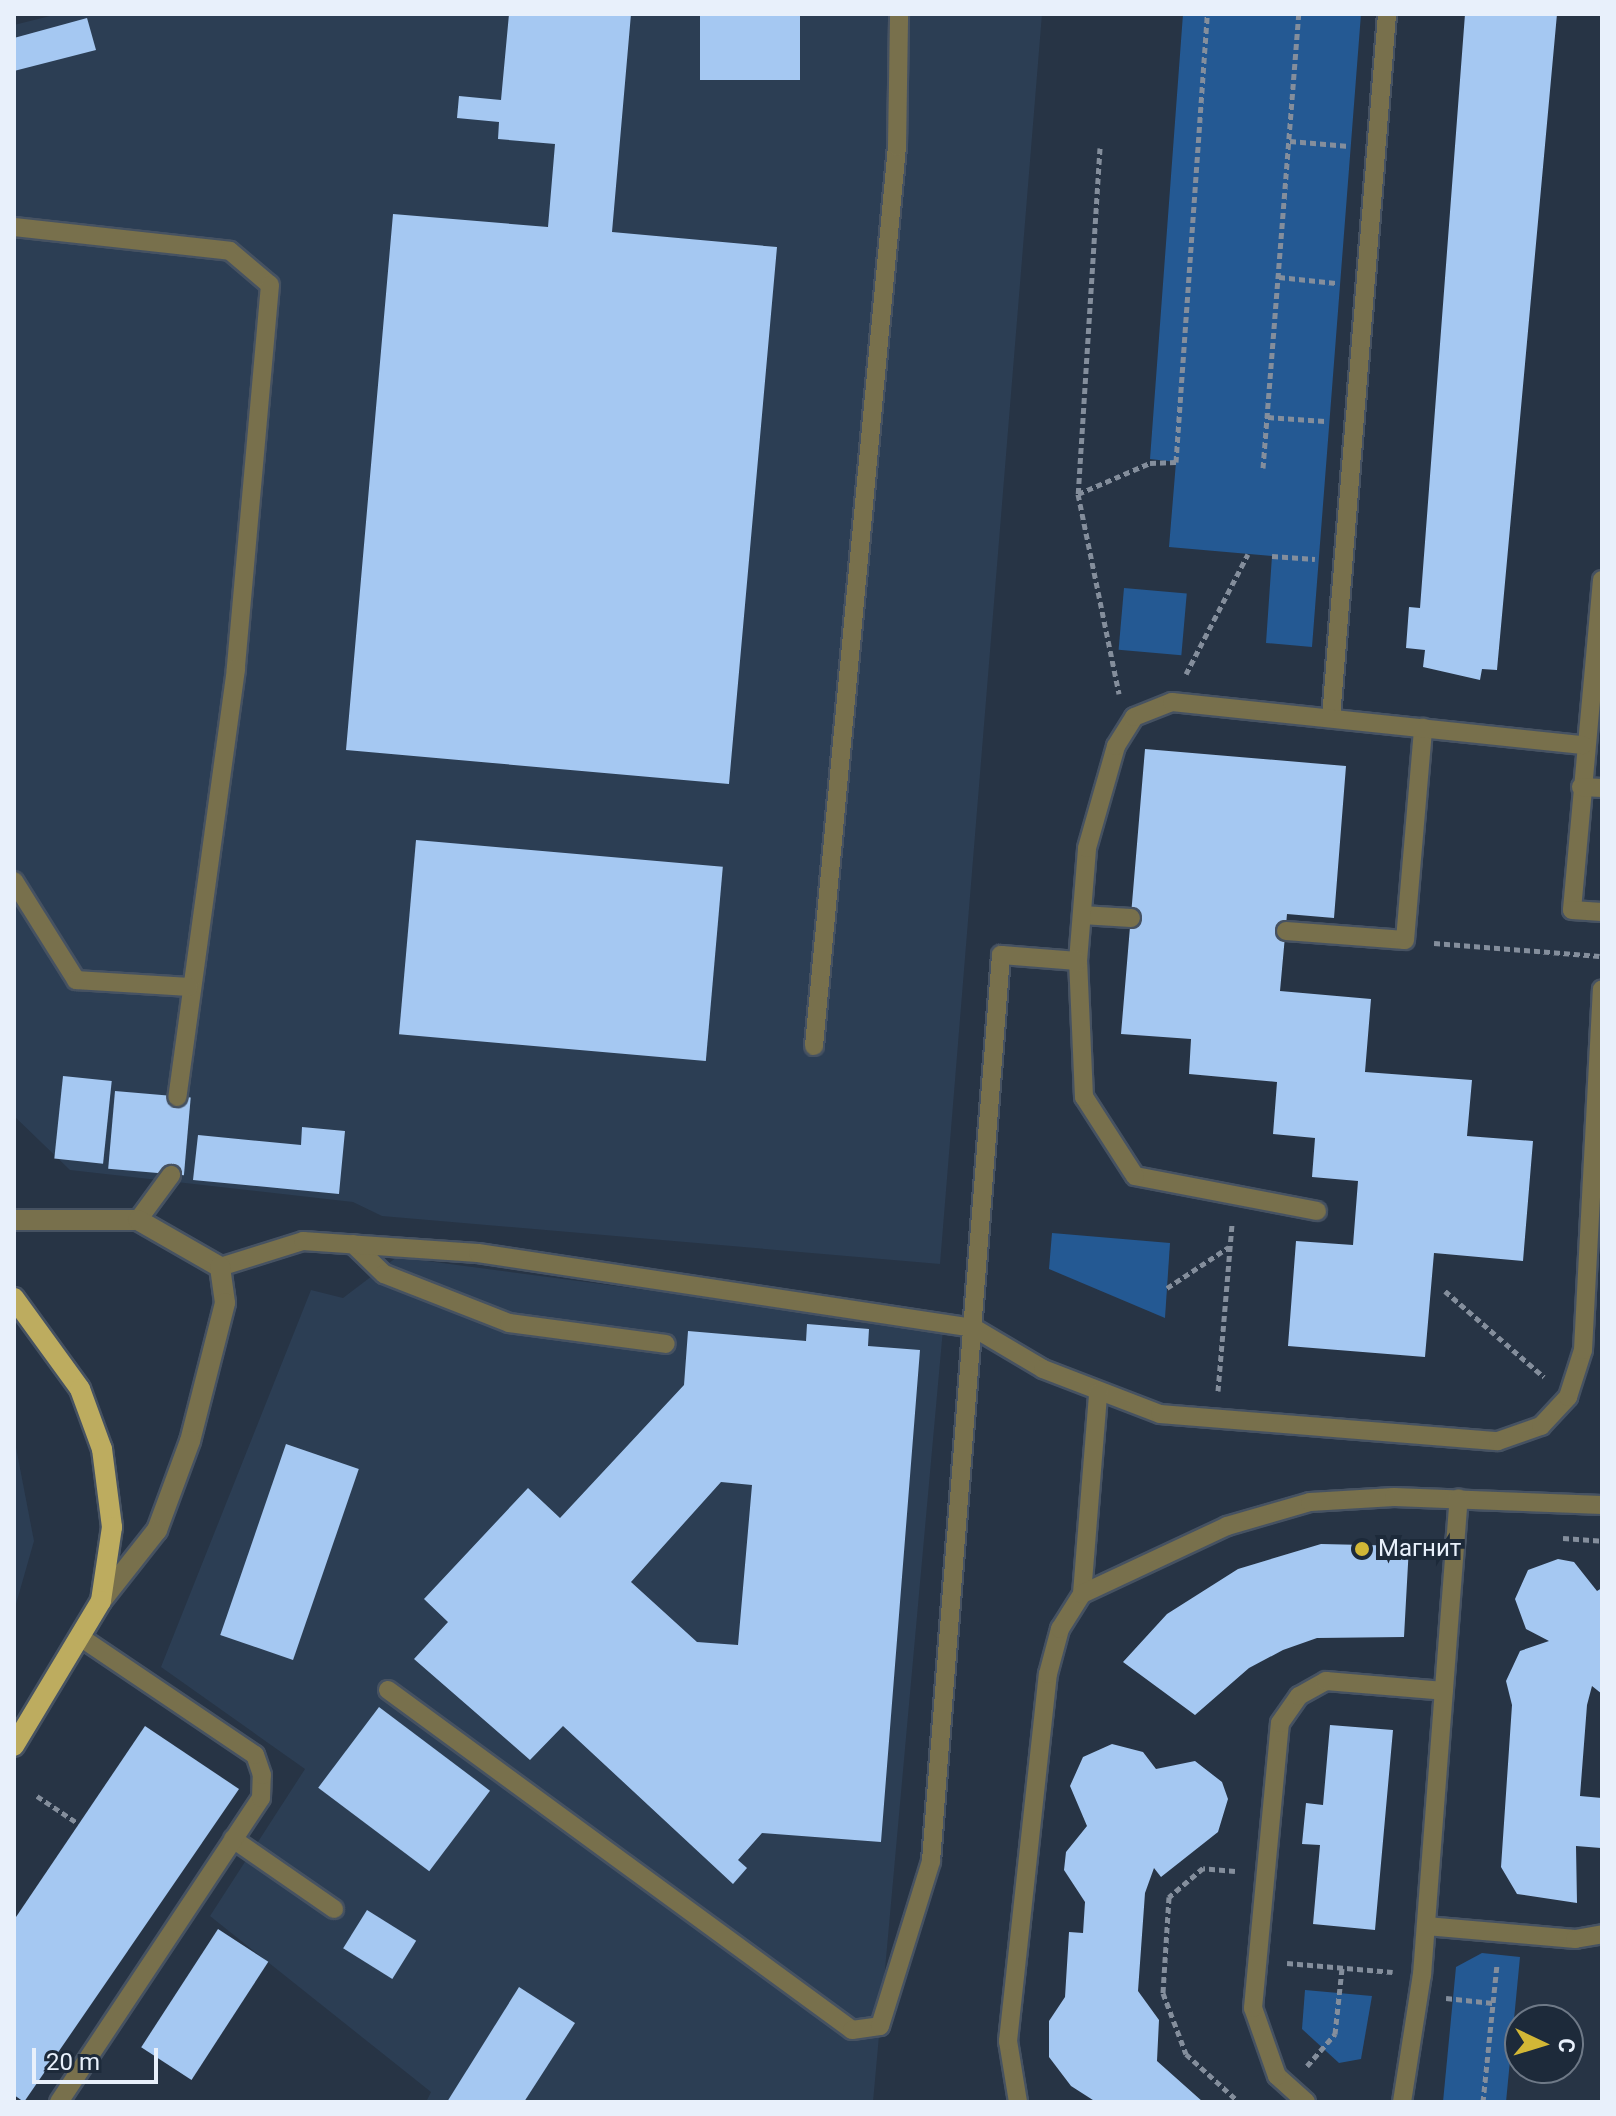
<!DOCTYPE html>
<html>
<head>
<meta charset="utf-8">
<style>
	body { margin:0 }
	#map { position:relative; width:1616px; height:2116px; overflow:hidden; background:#273445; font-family:Roboto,sans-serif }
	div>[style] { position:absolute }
	.built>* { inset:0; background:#2c3e54 }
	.green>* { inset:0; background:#245993; transform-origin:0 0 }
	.building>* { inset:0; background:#a5c8f2; transform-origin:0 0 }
	.path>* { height:5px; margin-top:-2.5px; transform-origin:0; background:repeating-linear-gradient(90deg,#848e9c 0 6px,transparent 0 10px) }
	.roads { filter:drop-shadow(2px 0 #465262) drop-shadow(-2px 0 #465262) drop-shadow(0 2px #465262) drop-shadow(0 -2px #465262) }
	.lane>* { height:18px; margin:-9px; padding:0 9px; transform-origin:9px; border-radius:9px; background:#78704c }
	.street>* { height:20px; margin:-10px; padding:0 10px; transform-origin:10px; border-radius:10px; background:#78704c }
	.primary>* { height:20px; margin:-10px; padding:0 10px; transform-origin:10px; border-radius:10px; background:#bdac5f }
	.dots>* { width:22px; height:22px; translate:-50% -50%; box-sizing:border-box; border:4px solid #1d2a3a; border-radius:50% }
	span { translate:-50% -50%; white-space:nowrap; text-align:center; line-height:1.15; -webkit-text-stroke:8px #1d2a3a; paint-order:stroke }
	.poi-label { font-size:24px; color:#e8f0fb }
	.left { translate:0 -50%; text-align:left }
	.frame { position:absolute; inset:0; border:16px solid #e8f0fb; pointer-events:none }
	.north { position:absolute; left:1504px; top:2004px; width:80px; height:80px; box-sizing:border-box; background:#1d2a3a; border:2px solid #6e7987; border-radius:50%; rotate:94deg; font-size:22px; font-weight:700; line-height:32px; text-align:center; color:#e8f0fb }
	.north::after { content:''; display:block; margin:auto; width:28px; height:36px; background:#d2b736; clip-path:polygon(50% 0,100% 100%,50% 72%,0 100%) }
	.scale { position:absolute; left:32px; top:2048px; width:126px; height:36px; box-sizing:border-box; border:4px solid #e8f0fb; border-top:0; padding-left:10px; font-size:24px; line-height:28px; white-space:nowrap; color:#e8f0fb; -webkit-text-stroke:6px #1d2a3a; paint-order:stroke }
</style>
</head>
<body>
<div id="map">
	<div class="built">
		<i style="clip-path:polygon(58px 14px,1042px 14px,940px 1264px,382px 1216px,353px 1202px,70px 1170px,14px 1116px,14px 25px)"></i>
		<i style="clip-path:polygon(397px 1257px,943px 1329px,873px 2102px,426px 2102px,431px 2092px,210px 1916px,305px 1769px,161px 1667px,311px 1290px,343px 1298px)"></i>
		<i style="clip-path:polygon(14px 1437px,34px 1541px,14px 1611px)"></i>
	</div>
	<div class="green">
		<i style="clip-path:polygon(1183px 14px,1361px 14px,1312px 647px,1266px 643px,1272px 556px,1169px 547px,1176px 462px,1150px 459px)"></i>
		<i style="left:1124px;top:588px;width:63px;height:62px;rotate:5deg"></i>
		<i style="clip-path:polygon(1052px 1233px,1170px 1243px,1165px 1318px,1049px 1269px)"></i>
		<i style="clip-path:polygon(1482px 1953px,1520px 1957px,1506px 2102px,1443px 2102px,1456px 1967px)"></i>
		<i style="clip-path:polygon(1305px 1990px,1372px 1996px,1361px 2059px,1339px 2063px,1302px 2029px)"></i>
	</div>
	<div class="building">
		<i style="clip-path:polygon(509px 14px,631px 14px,612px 232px,777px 247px,729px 784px,346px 750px,393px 214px,548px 227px,555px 144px,498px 139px,499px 122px,457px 118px,459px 96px,501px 100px)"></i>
		<i style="left:700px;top:14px;width:100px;height:66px"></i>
		<i style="clip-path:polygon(1465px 14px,1557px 14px,1497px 670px,1482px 669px,1480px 680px,1423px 667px,1425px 650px,1406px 648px,1409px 607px,1420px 608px)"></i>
		<i style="clip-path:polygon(87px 18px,96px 50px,14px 71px,14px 38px)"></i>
		<i style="clip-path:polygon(1145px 749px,1346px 766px,1334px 918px,1287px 914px,1280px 991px,1371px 999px,1365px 1072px,1472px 1080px,1467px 1136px,1533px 1141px,1523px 1261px,1434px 1253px,1425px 1357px,1288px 1346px,1296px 1241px,1353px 1245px,1358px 1181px,1312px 1177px,1315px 1138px,1273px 1134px,1277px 1082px,1189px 1074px,1191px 1039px,1121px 1034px)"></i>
		<i style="left:416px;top:840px;width:308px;height:195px;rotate:5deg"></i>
		<i style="left:63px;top:1076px;width:49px;height:83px;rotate:6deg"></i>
		<i style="left:115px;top:1091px;width:76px;height:78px;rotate:5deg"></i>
		<i style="clip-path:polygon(302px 1127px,345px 1131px,339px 1194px,193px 1180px,198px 1135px,301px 1145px)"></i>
		<i style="clip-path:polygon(evenodd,807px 1324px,869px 1329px,868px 1346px,920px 1350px,881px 1842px,762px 1833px,738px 1860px,747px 1868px,733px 1884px,563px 1726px,530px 1760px,414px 1659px,448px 1622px,424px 1599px,528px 1488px,560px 1518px,684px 1385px,688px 1331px,806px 1341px,807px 1324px,721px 1482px,752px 1485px,738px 1645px,697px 1642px,631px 1582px,721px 1482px)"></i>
		<i style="left:286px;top:1444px;width:77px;height:202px;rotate:19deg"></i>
		<i style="clip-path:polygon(1321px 1544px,1409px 1546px,1404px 1637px,1317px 1638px,1283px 1650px,1249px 1668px,1195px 1715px,1123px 1662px,1167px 1614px,1238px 1569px)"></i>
		<i style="clip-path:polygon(1558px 1559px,1574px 1562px,1597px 1591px,1602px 1588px,1602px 1694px,1592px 1686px,1587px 1705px,1580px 1796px,1602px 1798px,1601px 1848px,1576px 1846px,1577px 1903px,1517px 1894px,1501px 1867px,1512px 1705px,1506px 1681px,1520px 1651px,1549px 1641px,1526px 1629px,1515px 1599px,1528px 1570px)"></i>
		<i style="left:379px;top:1707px;width:139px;height:101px;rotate:37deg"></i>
		<i style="clip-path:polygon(1330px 1725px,1393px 1730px,1375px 1930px,1313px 1924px,1320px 1845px,1302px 1844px,1306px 1803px,1323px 1805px)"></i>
		<i style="clip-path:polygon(145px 1726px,239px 1789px,24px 2102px,14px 2095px,14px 1920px)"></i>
		<i style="clip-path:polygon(1112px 1744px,1143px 1752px,1156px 1769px,1195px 1761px,1222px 1782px,1228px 1799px,1218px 1832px,1161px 1877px,1154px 1868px,1145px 1893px,1138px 1991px,1159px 2020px,1157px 2061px,1203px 2102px,1096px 2102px,1071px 2086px,1049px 2057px,1049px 2021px,1065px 1997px,1069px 1932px,1083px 1933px,1085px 1902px,1064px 1870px,1066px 1852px,1087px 1826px,1070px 1786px,1083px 1757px)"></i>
		<i style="left:367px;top:1910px;width:58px;height:45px;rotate:32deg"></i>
		<i style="left:218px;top:1929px;width:60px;height:141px;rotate:33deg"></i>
		<i style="clip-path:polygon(519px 1987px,575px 2023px,524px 2102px,447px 2102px)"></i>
	</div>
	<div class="path">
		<i style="left:1290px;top:141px;width:59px;rotate:4.8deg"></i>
		<i style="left:1100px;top:148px;width:347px;rotate:93.6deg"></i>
		<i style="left:1078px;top:494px;width:204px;rotate:78.4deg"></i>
		<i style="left:1279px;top:277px;width:57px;rotate:6deg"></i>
		<i style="left:1268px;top:417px;width:57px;rotate:4deg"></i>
		<i style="left:1263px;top:468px;width:455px;rotate:-85.5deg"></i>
		<i style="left:1078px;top:494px;width:78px;rotate:-23.3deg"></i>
		<i style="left:1150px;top:463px;width:26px;rotate:-2deg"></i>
		<i style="left:1176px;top:462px;width:449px;rotate:-86deg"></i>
		<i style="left:1272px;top:556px;width:43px;rotate:4deg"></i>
		<i style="left:1186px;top:674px;width:135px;rotate:-62.7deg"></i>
		<i style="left:1434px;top:943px;width:166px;rotate:4.5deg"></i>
		<i style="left:1167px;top:1288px;width:74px;rotate:-33.5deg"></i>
		<i style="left:1445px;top:1291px;width:131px;rotate:41deg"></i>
		<i style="left:1218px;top:1391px;width:167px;rotate:-85.2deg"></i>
		<i style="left:1563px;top:1538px;width:39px;rotate:4deg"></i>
		<i style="left:37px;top:1796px;width:50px;rotate:33.7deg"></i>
		<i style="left:1235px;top:1871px;width:32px;rotate:-175deg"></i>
		<i style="left:1203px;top:1868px;width:45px;rotate:139.5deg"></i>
		<i style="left:1169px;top:1897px;width:96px;rotate:93.6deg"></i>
		<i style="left:1163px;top:1993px;width:65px;rotate:69.3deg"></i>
		<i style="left:1186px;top:2054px;width:72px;rotate:42.2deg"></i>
		<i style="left:1287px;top:1963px;width:106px;rotate:4.9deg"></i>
		<i style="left:1446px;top:1998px;width:47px;rotate:6.1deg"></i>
		<i style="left:1307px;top:2066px;width:43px;rotate:-48.8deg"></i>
		<i style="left:1335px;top:2034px;width:66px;rotate:-83.9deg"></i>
		<i style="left:1483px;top:2102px;width:139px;rotate:-84.2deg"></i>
	</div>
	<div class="roads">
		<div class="lane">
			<i style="left:14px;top:227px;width:217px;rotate:6.3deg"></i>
			<i style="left:230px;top:251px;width:52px;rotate:40.4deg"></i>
			<i style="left:270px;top:285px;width:386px;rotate:95.1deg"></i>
			<i style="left:236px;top:669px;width:432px;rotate:97.8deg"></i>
			<i style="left:1602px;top:580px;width:331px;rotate:95.2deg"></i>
			<i style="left:1572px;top:910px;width:30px;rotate:4deg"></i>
			<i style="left:1331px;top:718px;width:706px;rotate:-85.45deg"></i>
			<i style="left:1581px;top:787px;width:21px;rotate:3deg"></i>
			<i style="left:14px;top:881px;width:117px;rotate:57.9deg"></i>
			<i style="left:76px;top:980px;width:113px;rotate:3.5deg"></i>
			<i style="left:1082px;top:915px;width:49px;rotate:3.5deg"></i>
			<i style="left:1286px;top:931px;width:119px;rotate:4.3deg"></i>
			<i style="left:1405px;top:940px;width:213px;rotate:-85.1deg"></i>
			<i style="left:814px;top:1046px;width:903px;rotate:-84.73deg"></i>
			<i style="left:897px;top:147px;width:133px;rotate:-89.1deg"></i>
			<i style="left:1317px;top:1211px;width:185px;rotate:-169.1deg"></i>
			<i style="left:1135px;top:1176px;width:94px;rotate:-122.8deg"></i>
			<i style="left:1084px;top:1097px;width:136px;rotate:-92.5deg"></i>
			<i style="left:1078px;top:961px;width:113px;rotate:-85.4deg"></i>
			<i style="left:1087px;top:848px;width:106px;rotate:-74.1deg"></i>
			<i style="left:1116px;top:746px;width:34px;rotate:-58deg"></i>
			<i style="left:1134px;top:717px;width:41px;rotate:-21.5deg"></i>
			<i style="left:1172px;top:702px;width:413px;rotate:6deg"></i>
			<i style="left:138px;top:1220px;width:56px;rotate:-53.7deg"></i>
			<i style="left:353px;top:1244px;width:43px;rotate:44.1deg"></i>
			<i style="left:384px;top:1274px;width:134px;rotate:21.4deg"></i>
			<i style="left:509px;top:1323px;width:158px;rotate:7.6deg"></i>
			<i style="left:220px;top:1267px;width:87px;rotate:-17.4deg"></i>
			<i style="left:303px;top:1241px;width:175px;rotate:3.9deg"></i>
			<i style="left:478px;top:1253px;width:502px;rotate:8.6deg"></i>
			<i style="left:974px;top:1328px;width:80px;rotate:30.7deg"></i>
			<i style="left:1043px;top:1369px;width:125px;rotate:21deg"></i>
			<i style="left:1160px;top:1414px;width:339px;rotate:4.6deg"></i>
			<i style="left:1498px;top:1441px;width:46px;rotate:-19.2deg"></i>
			<i style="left:1541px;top:1426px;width:40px;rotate:-47deg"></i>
			<i style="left:1568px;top:1397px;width:49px;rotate:-72.3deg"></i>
			<i style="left:1583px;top:1350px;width:361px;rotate:-87deg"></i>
			<i style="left:1082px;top:1594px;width:202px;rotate:-85.4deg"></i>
			<i style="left:388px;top:1690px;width:575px;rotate:36.23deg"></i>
			<i style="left:852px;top:2030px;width:28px;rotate:-8deg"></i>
			<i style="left:880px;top:2026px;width:173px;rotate:-72.8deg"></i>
			<i style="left:931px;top:1861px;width:909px;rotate:-85.58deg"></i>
			<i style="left:1001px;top:955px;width:77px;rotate:4.5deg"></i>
			<i style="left:233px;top:1839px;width:123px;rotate:34.7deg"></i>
			<i style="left:1426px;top:1926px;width:150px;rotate:5deg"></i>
			<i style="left:1575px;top:1939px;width:27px;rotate:-10deg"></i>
			<i style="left:59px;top:2102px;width:365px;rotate:-56.4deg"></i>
			<i style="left:261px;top:1798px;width:23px;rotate:-88deg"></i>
			<i style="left:262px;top:1775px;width:21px;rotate:-109deg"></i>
			<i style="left:255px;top:1755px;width:207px;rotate:-146deg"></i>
			<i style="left:1018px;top:2102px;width:62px;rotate:-99.3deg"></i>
			<i style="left:1008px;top:2041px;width:369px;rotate:-83.8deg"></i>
			<i style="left:1048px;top:1674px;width:47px;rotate:-75.1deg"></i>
			<i style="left:1060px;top:1629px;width:41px;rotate:-57.8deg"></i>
			<i style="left:1082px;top:1594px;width:160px;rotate:-25.1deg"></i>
			<i style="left:1227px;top:1526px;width:86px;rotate:-16.1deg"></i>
			<i style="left:1310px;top:1502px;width:84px;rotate:-3.4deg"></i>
			<i style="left:1394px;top:1497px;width:208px;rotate:2.2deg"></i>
			<i style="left:1306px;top:2102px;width:39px;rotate:-138deg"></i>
			<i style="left:1277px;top:2076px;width:72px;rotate:-109.4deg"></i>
			<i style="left:1253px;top:2008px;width:286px;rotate:-84.6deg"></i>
			<i style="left:1280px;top:1723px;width:33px;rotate:-55deg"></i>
			<i style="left:1299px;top:1696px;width:31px;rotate:-29deg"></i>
			<i style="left:1326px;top:1681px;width:118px;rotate:4.8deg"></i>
			<i style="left:1402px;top:2102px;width:129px;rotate:-81.1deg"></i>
			<i style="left:1422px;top:1975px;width:478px;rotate:-85.6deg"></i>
		</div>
		<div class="street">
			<i style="left:14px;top:1220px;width:124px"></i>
			<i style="left:138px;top:1220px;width:95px;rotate:29.8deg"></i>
			<i style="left:220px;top:1267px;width:36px;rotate:82deg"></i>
			<i style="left:225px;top:1303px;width:142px;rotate:104.2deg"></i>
			<i style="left:190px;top:1441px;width:95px;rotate:110.3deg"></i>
			<i style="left:157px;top:1530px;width:90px;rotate:128.3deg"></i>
		</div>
		<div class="primary">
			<i style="left:14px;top:1298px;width:112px;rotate:54deg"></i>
			<i style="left:80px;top:1389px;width:64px;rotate:69.9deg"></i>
			<i style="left:102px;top:1449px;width:79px;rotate:82.7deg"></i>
			<i style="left:112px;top:1527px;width:75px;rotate:98.5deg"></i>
			<i style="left:101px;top:1601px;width:169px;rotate:121deg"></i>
		</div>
	</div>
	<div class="dots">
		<i style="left:1362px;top:1549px;background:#d2b736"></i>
	</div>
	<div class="poi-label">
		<span class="left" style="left:1378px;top:1549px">Магнит</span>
	</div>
	<div class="frame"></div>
	<div class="north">С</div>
	<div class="scale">20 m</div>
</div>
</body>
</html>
